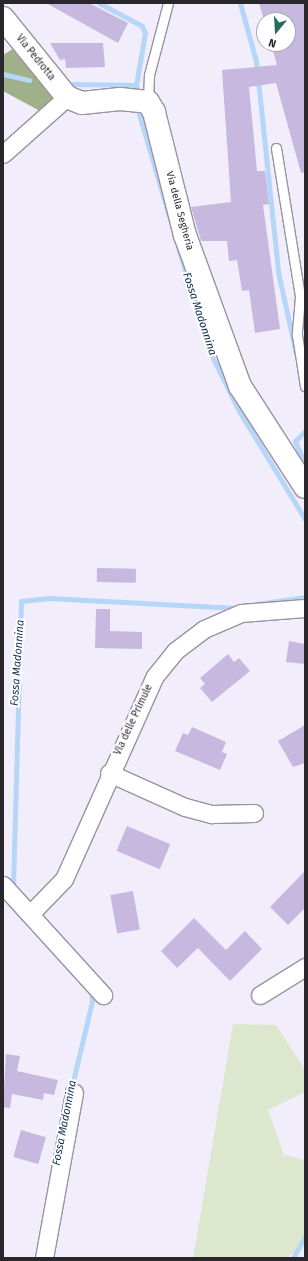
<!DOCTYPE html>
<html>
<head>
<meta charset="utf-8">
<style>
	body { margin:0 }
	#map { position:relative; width:308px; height:1261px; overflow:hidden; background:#f2edfb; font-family:"Fira Sans",sans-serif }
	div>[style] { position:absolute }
	.green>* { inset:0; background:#dce7cd }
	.forest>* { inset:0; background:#a0b189 }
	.stream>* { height:5px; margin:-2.5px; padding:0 2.5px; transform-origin:2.5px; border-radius:2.5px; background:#b5d6f8 }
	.building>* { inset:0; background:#c7b8e0; transform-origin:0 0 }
	.roads { filter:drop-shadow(1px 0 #9893a0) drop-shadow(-1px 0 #9893a0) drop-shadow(0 1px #9893a0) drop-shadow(0 -1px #9893a0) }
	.service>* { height:9px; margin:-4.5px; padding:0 4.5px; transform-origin:4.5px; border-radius:4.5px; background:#fff }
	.minor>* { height:17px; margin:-8.5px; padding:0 8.5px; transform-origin:8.5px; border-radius:8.5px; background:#fff }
	.tertiary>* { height:22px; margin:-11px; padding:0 11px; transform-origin:11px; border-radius:11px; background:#fff }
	span { translate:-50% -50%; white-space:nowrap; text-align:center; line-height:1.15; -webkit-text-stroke:4px #fff; paint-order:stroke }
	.street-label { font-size:10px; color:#29272c }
	.water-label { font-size:11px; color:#0b304f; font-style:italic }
	.frame { position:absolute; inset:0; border:4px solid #29272c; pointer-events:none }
	.north { position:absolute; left:256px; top:12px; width:40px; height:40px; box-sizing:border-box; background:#fff; border:1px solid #a9a9ab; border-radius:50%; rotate:198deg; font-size:11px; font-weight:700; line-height:16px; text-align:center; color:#29272c }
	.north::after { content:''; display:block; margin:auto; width:14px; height:18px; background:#236c64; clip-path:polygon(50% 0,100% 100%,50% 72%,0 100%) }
</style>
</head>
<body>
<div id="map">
	<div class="green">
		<i style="clip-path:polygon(233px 1024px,276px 1025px,305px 1070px,305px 1092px,268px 1110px,284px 1155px,305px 1160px,305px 1243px,287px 1258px,193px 1258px)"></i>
	</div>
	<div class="forest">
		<i style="clip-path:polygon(24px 42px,66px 93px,40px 111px,3px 91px,3px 55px)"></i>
	</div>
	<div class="stream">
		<i style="left:99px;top:3px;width:49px;rotate:28.1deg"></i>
		<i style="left:142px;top:26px;width:8px;rotate:67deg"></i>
		<i style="left:145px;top:33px;width:53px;rotate:99.8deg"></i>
		<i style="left:136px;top:85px;width:7px;rotate:74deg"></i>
		<i style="left:240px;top:3px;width:60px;rotate:74.6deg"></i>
		<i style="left:256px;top:61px;width:212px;rotate:84deg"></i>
		<i style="left:278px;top:272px;width:84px;rotate:77.6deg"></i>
		<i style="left:3px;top:74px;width:27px;rotate:13deg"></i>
		<i style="left:73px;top:84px;width:63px;rotate:0.9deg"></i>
		<i style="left:139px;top:114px;width:244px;rotate:73.6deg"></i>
		<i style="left:208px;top:348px;width:70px;rotate:63.8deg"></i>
		<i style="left:239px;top:411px;width:127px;rotate:58.6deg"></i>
		<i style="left:305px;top:431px;width:14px;rotate:135deg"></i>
		<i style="left:295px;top:441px;width:25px;rotate:67deg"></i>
		<i style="left:251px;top:605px;width:55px;rotate:-8.4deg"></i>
		<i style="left:13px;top:887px;width:286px;rotate:-88.4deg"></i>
		<i style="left:21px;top:601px;width:27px;rotate:-6deg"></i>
		<i style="left:48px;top:598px;width:189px;rotate:3deg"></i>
		<i style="left:71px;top:1090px;width:91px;rotate:-76.7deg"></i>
		<i style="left:92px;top:1001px;width:12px;rotate:-95deg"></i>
		<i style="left:293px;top:1258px;width:25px;rotate:-61deg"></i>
	</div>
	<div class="building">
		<i style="clip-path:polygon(46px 3px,89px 3px,128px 23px,118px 43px)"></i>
		<i style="clip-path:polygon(259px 3px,305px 3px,305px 172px,301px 173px,276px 83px,249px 87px,257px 171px,265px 171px,269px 204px,263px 205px,280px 329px,255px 333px,249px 290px,242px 291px,237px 260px,229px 261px,227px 241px,201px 241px,191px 207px,231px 202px,222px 70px,277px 65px,271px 44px,288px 44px,288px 20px,264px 20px)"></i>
		<i style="clip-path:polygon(50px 43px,103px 43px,105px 67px,66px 68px,65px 59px,60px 60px)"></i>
		<i style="left:97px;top:568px;width:39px;height:14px;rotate:1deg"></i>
		<i style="clip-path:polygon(96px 609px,110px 609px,110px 631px,142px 632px,142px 649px,95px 648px)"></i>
		<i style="clip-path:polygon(289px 641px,305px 644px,305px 664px,286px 662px)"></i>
		<i style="clip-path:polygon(228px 654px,234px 662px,239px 658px,250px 671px,212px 702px,200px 688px,205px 684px,200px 678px)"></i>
		<i style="clip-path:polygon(305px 725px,305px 763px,293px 767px,278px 741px)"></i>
		<i style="clip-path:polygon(192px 727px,226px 742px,222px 752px,227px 754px,220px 770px,175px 751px,183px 733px,188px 735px)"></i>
		<i style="left:127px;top:826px;width:47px;height:27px;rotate:23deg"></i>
		<i style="clip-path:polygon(305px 871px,305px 908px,288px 925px,270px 907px)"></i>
		<i style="left:133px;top:891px;width:39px;height:23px;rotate:80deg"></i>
		<i style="clip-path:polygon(194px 918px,226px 950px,245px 931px,262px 949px,230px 981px,198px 948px,177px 968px,161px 951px)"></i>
		<i style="clip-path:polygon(6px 1054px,20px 1056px,17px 1071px,58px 1080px,54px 1095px,44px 1093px,43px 1100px,12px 1094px,10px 1108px,3px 1107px)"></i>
		<i style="left:21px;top:1130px;width:26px;height:28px;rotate:16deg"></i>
	</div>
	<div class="roads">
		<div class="service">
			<i style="left:148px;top:102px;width:27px;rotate:-88deg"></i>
			<i style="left:149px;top:75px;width:74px;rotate:-75.2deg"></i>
			<i style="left:276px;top:148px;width:151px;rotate:80.8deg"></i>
			<i style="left:300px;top:297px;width:38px;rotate:95deg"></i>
			<i style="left:297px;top:335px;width:52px;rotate:81.1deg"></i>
		</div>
		<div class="minor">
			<i style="left:3px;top:154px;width:86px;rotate:-41.7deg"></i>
			<i style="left:109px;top:773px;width:83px;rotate:24.1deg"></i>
			<i style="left:185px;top:807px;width:28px;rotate:15deg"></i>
			<i style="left:212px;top:814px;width:42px;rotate:-1.4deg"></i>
			<i style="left:3px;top:885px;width:149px;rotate:47.7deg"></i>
			<i style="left:31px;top:913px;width:47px;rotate:-45.9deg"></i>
			<i style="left:64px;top:879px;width:222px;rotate:-65.9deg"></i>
			<i style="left:155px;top:676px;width:32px;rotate:-51deg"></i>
			<i style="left:175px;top:651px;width:36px;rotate:-37deg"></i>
			<i style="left:204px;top:629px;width:40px;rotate:-23.4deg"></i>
			<i style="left:241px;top:613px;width:64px;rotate:-4.5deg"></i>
			<i style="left:260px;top:995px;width:53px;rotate:-31.9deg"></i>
			<i style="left:44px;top:1258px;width:168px;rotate:-79.7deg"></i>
		</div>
		<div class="tertiary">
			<i style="left:3px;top:18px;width:102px;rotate:51deg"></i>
			<i style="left:67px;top:97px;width:16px;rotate:22deg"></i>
			<i style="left:82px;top:103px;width:38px;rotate:-6deg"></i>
			<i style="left:120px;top:99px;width:28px;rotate:6deg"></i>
			<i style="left:148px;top:102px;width:12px;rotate:59deg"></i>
			<i style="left:154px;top:112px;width:127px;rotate:75.9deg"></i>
			<i style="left:185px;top:235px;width:161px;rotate:70deg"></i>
			<i style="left:240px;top:386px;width:120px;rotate:57.2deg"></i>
		</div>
	</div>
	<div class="street-label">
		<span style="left:35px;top:58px;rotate:51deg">Via Pedrotta</span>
		<span style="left:179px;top:211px;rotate:75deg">Via della Segheria</span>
		<span style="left:134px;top:720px;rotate:-65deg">Via delle Primule</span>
	</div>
	<div class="water-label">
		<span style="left:199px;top:314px;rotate:72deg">Fossa Madonnina</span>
		<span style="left:18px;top:663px;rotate:-86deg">Fossa Madonnina</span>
		<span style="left:65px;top:1123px;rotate:-79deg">Fossa Madonnina</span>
	</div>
	<div class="frame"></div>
	<div class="north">N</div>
</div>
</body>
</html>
